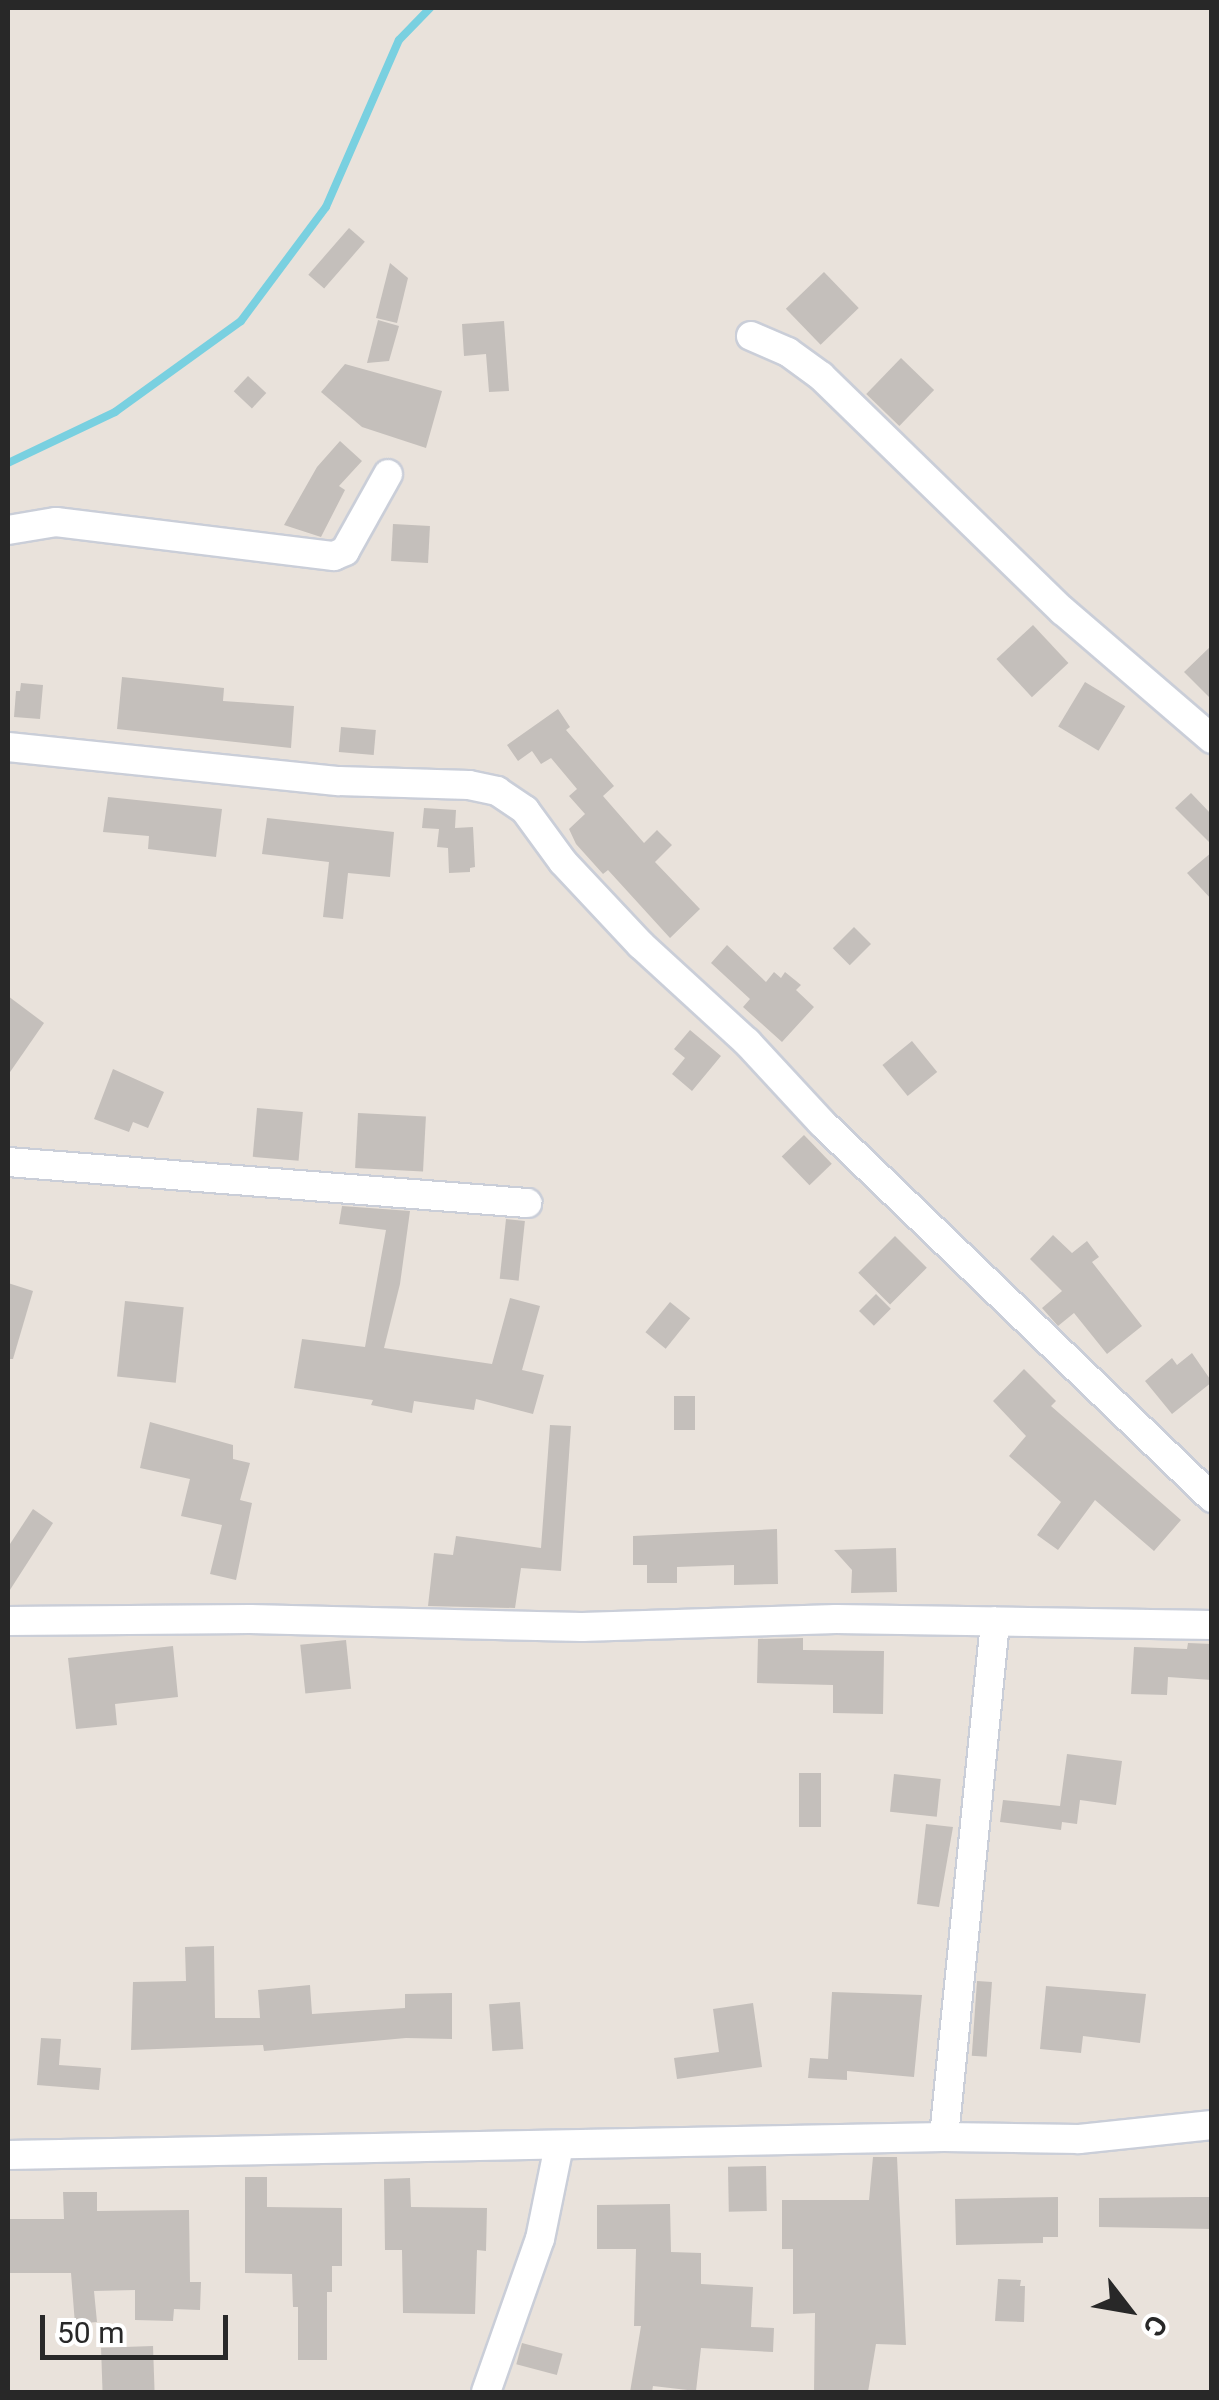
<!DOCTYPE html>
<html>
<head>
<meta charset="utf-8">
<style>
	body { margin:0 }
	#map { position:relative; width:1219px; height:2400px; overflow:hidden; background:#e9e2db; font-family:Roboto,sans-serif }
	div>[style] { position:absolute }
	.stream>* { height:8px; margin:-4px; padding:0 4px; transform-origin:4px; border-radius:4px; background:#79d0e0 }
	.building>* { inset:0; background:#c4bfbb; transform-origin:0 0 }
	.roads { filter:drop-shadow(2px 0 #caced8) drop-shadow(-2px 0 #caced8) drop-shadow(0 2px #caced8) drop-shadow(0 -2px #caced8) }
	.minor>* { height:28px; margin:-14px; padding:0 14px; transform-origin:14px; border-radius:14px; background:#fff }
	span { translate:-50% -50%; white-space:nowrap; text-align:center; line-height:1.15; -webkit-text-stroke:8px #fff; paint-order:stroke }
	.frame { position:absolute; inset:0; border:10px solid #282828; pointer-events:none }
	.north { position:absolute; left:1079px; top:2260px; width:100px; height:100px; -webkit-text-stroke:8px #fff; paint-order:stroke; rotate:121deg; font-size:28px; font-weight:700; line-height:40px; text-align:center; color:#282828 }
	.north::after { content:''; display:block; margin:auto; width:35px; height:45px; background:#282828; clip-path:polygon(50% 0,100% 100%,50% 72%,0 100%) }
	.scale { position:absolute; left:40px; top:2315px; width:188px; height:45px; box-sizing:border-box; border:5px solid #282828; border-top:0; padding-left:12px; font-size:30px; line-height:35px; white-space:nowrap; color:#282828; -webkit-text-stroke:8px #fff; paint-order:stroke }
</style>
</head>
<body>
<div id="map">
	<div class="stream">
		<i style="left:8px;top:463px;width:119px;rotate:-25.5deg"></i>
		<i style="left:115px;top:412px;width:155px;rotate:-35.8deg"></i>
		<i style="left:241px;top:321px;width:142px;rotate:-53.3deg"></i>
		<i style="left:326px;top:207px;width:182px;rotate:-66.4deg"></i>
		<i style="left:399px;top:40px;width:45px;rotate:-45.9deg"></i>
	</div>
	<div class="building">
		<i style="left:349px;top:228px;width:21px;height:62px;rotate:41deg"></i>
		<i style="clip-path:polygon(390px 263px,408px 278px,397px 323px,376px 318px)"></i>
		<i style="left:824px;top:272px;width:50px;height:53px;rotate:46deg"></i>
		<i style="clip-path:polygon(378px 320px,399px 326px,389px 361px,367px 363px)"></i>
		<i style="clip-path:polygon(504px 321px,509px 391px,489px 392px,486px 354px,464px 356px,462px 324px)"></i>
		<i style="left:901px;top:358px;width:46px;height:50px;rotate:44deg"></i>
		<i style="clip-path:polygon(345px 364px,442px 391px,426px 448px,362px 427px,321px 392px)"></i>
		<i style="left:248px;top:376px;width:25px;height:21px;rotate:43deg"></i>
		<i style="clip-path:polygon(340px 441px,362px 461px,339px 486px,345px 490px,321px 537px,284px 525px,317px 467px)"></i>
		<i style="left:393px;top:524px;width:37px;height:37px;rotate:3deg"></i>
		<i style="left:1033px;top:625px;width:52px;height:50px;rotate:47deg"></i>
		<i style="clip-path:polygon(1212px 645px,1212px 700px,1184px 672px)"></i>
		<i style="clip-path:polygon(122px 677px,224px 688px,223px 701px,294px 706px,291px 748px,117px 729px)"></i>
		<i style="left:1085px;top:682px;width:47px;height:52px;rotate:31deg"></i>
		<i style="clip-path:polygon(21px 683px,43px 685px,40px 719px,14px 717px,16px 691px,20px 691px)"></i>
		<i style="clip-path:polygon(558px 709px,570px 727px,566px 730px,614px 786px,603px 796px,644px 843px,657px 830px,672px 845px,655px 862px,700px 909px,670px 938px,608px 870px,603px 874px,576px 844px,569px 829px,585px 814px,569px 796px,577px 789px,551px 758px,541px 764px,532px 751px,518px 761px,507px 745px)"></i>
		<i style="left:341px;top:727px;width:35px;height:25px;rotate:5deg"></i>
		<i style="clip-path:polygon(1191px 793px,1212px 815px,1212px 845px,1175px 808px)"></i>
		<i style="clip-path:polygon(108px 797px,222px 809px,216px 857px,148px 849px,149px 836px,103px 832px)"></i>
		<i style="clip-path:polygon(424px 808px,456px 810px,455px 828px,473px 827px,475px 867px,470px 868px,470px 872px,449px 873px,448px 848px,437px 847px,439px 829px,422px 828px)"></i>
		<i style="clip-path:polygon(267px 818px,394px 832px,390px 877px,348px 873px,343px 919px,323px 917px,329px 862px,262px 854px)"></i>
		<i style="clip-path:polygon(1212px 852px,1212px 900px,1187px 873px)"></i>
		<i style="left:854px;top:927px;width:24px;height:30px;rotate:45deg"></i>
		<i style="clip-path:polygon(727px 945px,766px 982px,774px 972px,781px 978px,785px 972px,801px 985px,796px 990px,814px 1007px,782px 1042px,743px 1007px,750px 999px,711px 963px)"></i>
		<i style="clip-path:polygon(8px 996px,44px 1023px,8px 1075px)"></i>
		<i style="clip-path:polygon(690px 1030px,721px 1056px,692px 1091px,672px 1074px,685px 1058px,674px 1049px)"></i>
		<i style="left:912px;top:1041px;width:40px;height:38px;rotate:51deg"></i>
		<i style="clip-path:polygon(113px 1069px,164px 1092px,148px 1128px,133px 1122px,129px 1132px,94px 1119px)"></i>
		<i style="left:257px;top:1108px;width:46px;height:49px;rotate:5deg"></i>
		<i style="left:358px;top:1113px;width:68px;height:55px;rotate:3deg"></i>
		<i style="left:804px;top:1135px;width:40px;height:31px;rotate:46deg"></i>
		<i style="clip-path:polygon(342px 1206px,410px 1211px,400px 1284px,384px 1348px,492px 1364px,510px 1298px,540px 1306px,522px 1370px,544px 1375px,533px 1414px,476px 1399px,474px 1410px,414px 1401px,412px 1413px,371px 1405px,373px 1400px,294px 1388px,302px 1339px,365px 1347px,386px 1230px,339px 1224px)"></i>
		<i style="left:506px;top:1219px;width:19px;height:60px;rotate:6deg"></i>
		<i style="clip-path:polygon(1053px 1235px,1072px 1253px,1087px 1241px,1099px 1257px,1092px 1262px,1142px 1326px,1107px 1354px,1074px 1313px,1058px 1326px,1042px 1308px,1062px 1291px,1030px 1259px)"></i>
		<i style="left:895px;top:1236px;width:45px;height:52px;rotate:45deg"></i>
		<i style="clip-path:polygon(8px 1283px,33px 1291px,13px 1359px,8px 1359px)"></i>
		<i style="left:876px;top:1294px;width:21px;height:24px;rotate:45deg"></i>
		<i style="left:125px;top:1301px;width:59px;height:76px;rotate:6deg"></i>
		<i style="left:670px;top:1302px;width:26px;height:39px;rotate:39deg"></i>
		<i style="clip-path:polygon(1192px 1353px,1212px 1382px,1172px 1414px,1145px 1381px,1172px 1358px,1177px 1365px)"></i>
		<i style="clip-path:polygon(1024px 1369px,1056px 1401px,1051px 1406px,1181px 1520px,1154px 1551px,1095px 1500px,1058px 1550px,1037px 1535px,1061px 1502px,1009px 1456px,1026px 1436px,993px 1401px)"></i>
		<i style="left:674px;top:1396px;width:21px;height:34px"></i>
		<i style="clip-path:polygon(150px 1422px,233px 1445px,233px 1459px,250px 1463px,240px 1500px,252px 1503px,236px 1580px,210px 1574px,222px 1525px,181px 1516px,190px 1479px,140px 1468px)"></i>
		<i style="clip-path:polygon(550px 1425px,571px 1426px,561px 1571px,521px 1568px,515px 1608px,428px 1606px,434px 1553px,453px 1555px,456px 1536px,541px 1548px)"></i>
		<i style="clip-path:polygon(33px 1509px,53px 1523px,8px 1593px,8px 1547px)"></i>
		<i style="clip-path:polygon(777px 1529px,778px 1584px,734px 1585px,734px 1565px,677px 1567px,677px 1583px,647px 1583px,647px 1565px,633px 1565px,633px 1536px)"></i>
		<i style="clip-path:polygon(896px 1548px,897px 1592px,851px 1593px,852px 1570px,834px 1550px)"></i>
		<i style="clip-path:polygon(803px 1638px,803px 1650px,884px 1651px,883px 1714px,833px 1713px,833px 1685px,757px 1683px,758px 1639px)"></i>
		<i style="left:346px;top:1640px;width:49px;height:46px;rotate:84deg"></i>
		<i style="clip-path:polygon(1188px 1643px,1212px 1644px,1212px 1680px,1168px 1677px,1167px 1695px,1131px 1694px,1134px 1647px,1187px 1649px)"></i>
		<i style="clip-path:polygon(173px 1646px,178px 1697px,115px 1704px,117px 1725px,76px 1729px,68px 1658px)"></i>
		<i style="clip-path:polygon(1067px 1754px,1122px 1761px,1116px 1805px,1080px 1800px,1077px 1824px,1062px 1822px,1061px 1830px,1000px 1822px,1003px 1800px,1060px 1806px)"></i>
		<i style="left:821px;top:1773px;width:54px;height:22px;rotate:90deg"></i>
		<i style="left:894px;top:1774px;width:47px;height:38px;rotate:6deg"></i>
		<i style="clip-path:polygon(926px 1824px,953px 1827px,939px 1907px,917px 1904px)"></i>
		<i style="clip-path:polygon(214px 1946px,215px 2018px,260px 2018px,258px 1990px,310px 1985px,312px 2014px,405px 2008px,405px 1994px,452px 1993px,452px 2039px,406px 2038px,264px 2051px,263px 2045px,131px 2050px,133px 1982px,186px 1981px,185px 1947px)"></i>
		<i style="left:977px;top:1981px;width:15px;height:75px;rotate:4deg"></i>
		<i style="clip-path:polygon(1046px 1986px,1146px 1994px,1140px 2043px,1083px 2036px,1081px 2053px,1040px 2049px)"></i>
		<i style="clip-path:polygon(832px 1992px,922px 1995px,914px 2077px,847px 2071px,847px 2080px,808px 2078px,810px 2058px,828px 2059px)"></i>
		<i style="left:520px;top:2002px;width:47px;height:31px;rotate:86deg"></i>
		<i style="clip-path:polygon(753px 2003px,762px 2067px,677px 2079px,674px 2058px,719px 2052px,713px 2009px)"></i>
		<i style="clip-path:polygon(41px 2038px,61px 2039px,59px 2065px,101px 2068px,99px 2090px,37px 2085px)"></i>
		<i style="clip-path:polygon(873px 2157px,897px 2157px,906px 2345px,876px 2344px,868px 2392px,814px 2392px,815px 2313px,793px 2314px,793px 2249px,782px 2249px,782px 2200px,869px 2200px)"></i>
		<i style="left:766px;top:2166px;width:45px;height:38px;rotate:89deg"></i>
		<i style="clip-path:polygon(245px 2177px,267px 2177px,267px 2207px,342px 2208px,342px 2266px,332px 2266px,332px 2292px,327px 2292px,327px 2360px,298px 2360px,298px 2307px,293px 2307px,292px 2274px,245px 2273px)"></i>
		<i style="clip-path:polygon(410px 2178px,411px 2207px,487px 2208px,486px 2251px,477px 2250px,475px 2314px,403px 2313px,402px 2250px,385px 2250px,384px 2179px)"></i>
		<i style="clip-path:polygon(63px 2192px,97px 2192px,97px 2211px,189px 2210px,190px 2282px,201px 2282px,200px 2310px,174px 2309px,173px 2321px,135px 2320px,135px 2290px,94px 2291px,97px 2322px,75px 2324px,71px 2273px,8px 2273px,8px 2219px,64px 2219px)"></i>
		<i style="clip-path:polygon(1058px 2197px,1058px 2237px,1043px 2237px,1043px 2243px,956px 2245px,955px 2199px)"></i>
		<i style="clip-path:polygon(1196px 2197px,1212px 2197px,1212px 2229px,1099px 2227px,1099px 2198px)"></i>
		<i style="clip-path:polygon(670px 2204px,671px 2252px,701px 2253px,701px 2284px,753px 2287px,751px 2327px,774px 2328px,773px 2352px,701px 2348px,696px 2391px,653px 2386px,652px 2392px,630px 2392px,641px 2326px,634px 2326px,636px 2249px,597px 2249px,597px 2205px)"></i>
		<i style="clip-path:polygon(998px 2279px,1021px 2280px,1020px 2286px,1025px 2286px,1024px 2322px,995px 2321px)"></i>
		<i style="left:522px;top:2343px;width:42px;height:22px;rotate:15deg"></i>
		<i style="left:153px;top:2346px;width:46px;height:52px;rotate:88deg"></i>
	</div>
	<div class="roads">
		<div class="minor">
			<i style="left:751px;top:336px;width:40px;rotate:23.4deg"></i>
			<i style="left:788px;top:352px;width:41px;rotate:36deg"></i>
			<i style="left:821px;top:376px;width:337px;rotate:44.2deg"></i>
			<i style="left:1063px;top:611px;width:196px;rotate:40.7deg"></i>
			<i style="left:8px;top:530px;width:49px;rotate:-9.5deg"></i>
			<i style="left:56px;top:522px;width:280px;rotate:7deg"></i>
			<i style="left:334px;top:556px;width:12px;rotate:-24deg"></i>
			<i style="left:345px;top:551px;width:88px;rotate:-60.8deg"></i>
			<i style="left:8px;top:747px;width:333px;rotate:5.9deg"></i>
			<i style="left:339px;top:781px;width:130px;rotate:1.8deg"></i>
			<i style="left:469px;top:785px;width:29px;rotate:12deg"></i>
			<i style="left:497px;top:791px;width:34px;rotate:34deg"></i>
			<i style="left:525px;top:810px;width:64px;rotate:53.8deg"></i>
			<i style="left:563px;top:862px;width:114px;rotate:46.8deg"></i>
			<i style="left:641px;top:945px;width:144px;rotate:42.5deg"></i>
			<i style="left:747px;top:1042px;width:110px;rotate:47.2deg"></i>
			<i style="left:822px;top:1123px;width:541px;rotate:43.88deg"></i>
			<i style="left:8px;top:1162px;width:521px;rotate:4.52deg"></i>
			<i style="left:8px;top:1621px;width:242px;rotate:-0.5deg"></i>
			<i style="left:250px;top:1619px;width:332px;rotate:1.4deg"></i>
			<i style="left:582px;top:1627px;width:254px;rotate:-1.8deg"></i>
			<i style="left:836px;top:1619px;width:376px;rotate:0.9deg"></i>
			<i style="left:944px;top:2137px;width:518px;rotate:-84.34deg"></i>
			<i style="left:8px;top:2155px;width:936px;rotate:-1.1deg"></i>
			<i style="left:944px;top:2137px;width:135px;rotate:0.8deg"></i>
			<i style="left:1079px;top:2139px;width:134px;rotate:-6deg"></i>
			<i style="left:486px;top:2392px;width:162px;rotate:-70.6deg"></i>
			<i style="left:540px;top:2239px;width:95px;rotate:-78.5deg"></i>
		</div>
	</div>
	<div class="frame"></div>
	<div class="north">С</div>
	<div class="scale">50 m</div>
</div>
</body>
</html>
